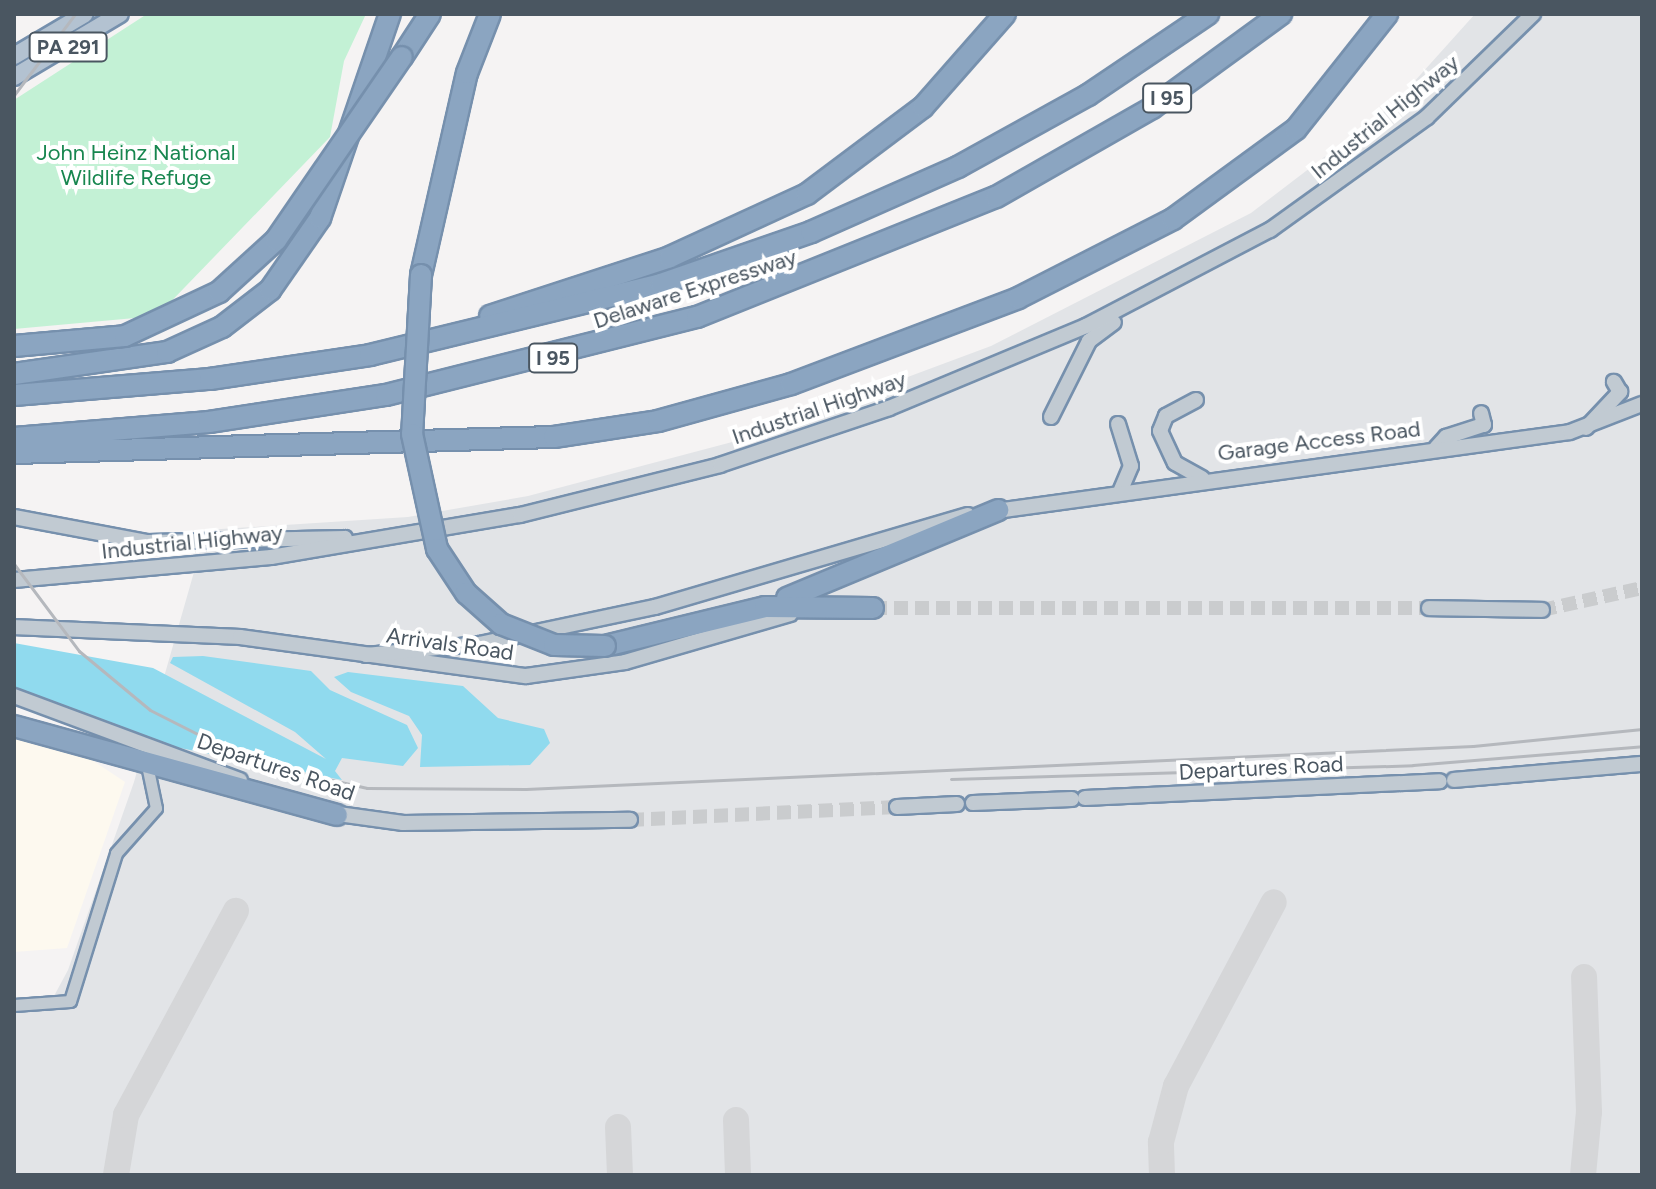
<!DOCTYPE html>
<html>
<head>
<meta charset="utf-8">
<style>
	body { margin:0 }
	#map { position:relative; width:1656px; height:1189px; overflow:hidden; background:#f5f3f3; font-family:Figtree,sans-serif }
	div>[style] { position:absolute }
	.commercial>* { inset:0; background:#fdf9ef }
	.airport>* { inset:0; background:#e2e4e7 }
	.green>* { inset:0; background:#c3f1d5 }
	.water>* { inset:0; background:#90daee }
	.taxiway>* { height:26px; margin:-13px; padding:0 13px; transform-origin:13px; border-radius:13px; background:#d5d6d8 }
	.tertiary-tunnel>* { height:14px; margin-top:-7px; transform-origin:0; background:repeating-linear-gradient(90deg,#caccce 0 14px,transparent 0 21px) }
	.roads { filter:drop-shadow(2px 0 #7690ad) drop-shadow(-2px 0 #7690ad) drop-shadow(0 2px #7690ad) drop-shadow(0 -2px #7690ad) }
	.minor>* { height:11px; margin:-5.5px; padding:0 5.5px; transform-origin:5.5px; border-radius:5.5px; background:#c1cad2 }
	.tertiary>* { height:14px; margin:-7px; padding:0 7px; transform-origin:7px; border-radius:7px; background:#c1cad2 }
	.primary>* { height:16px; margin:-8px; padding:0 8px; transform-origin:8px; border-radius:8px; background:#b3c2d1 }
	.motorway>* { height:20px; margin:-10px; padding:0 10px; transform-origin:10px; border-radius:10px; background:#8ba5c1 }
	.rail>* { height:3px; margin:-1.5px; padding:0 1.5px; transform-origin:1.5px; border-radius:1.5px; background:#b5b8bd }
	.bridges { filter:drop-shadow(2px 0 #7690ad) drop-shadow(-2px 0 #7690ad) drop-shadow(0 2px #7690ad) drop-shadow(0 -2px #7690ad) }
	.motorway-bridge>* { height:20px; margin:-10px; padding:0 10px; transform-origin:10px; border-radius:10px; background:#8ba5c1 }
	span { translate:-50% -50%; white-space:nowrap; text-align:center; line-height:1.15; -webkit-text-stroke:8px #fff; paint-order:stroke }
	.shield-label span { padding:2px 6px; background:#fff; border:2px solid; border-radius:6px; -webkit-text-stroke-width:0 }
	.shield-label { font-size:20px; color:#4a5661; font-weight:700 }
	.street-label { font-size:22px; color:#4a5661 }
	.park-label { font-size:22px; color:#17864f }
	.frame { position:absolute; inset:0; border:16px solid #4a5661; pointer-events:none }
</style>
</head>
<body>
<div id="map">
	<div class="commercial">
		<i style="clip-path:polygon(14px 737px,92px 760px,125px 782px,67px 948px,14px 952px)"></i>
	</div>
	<div class="airport">
		<i style="clip-path:polygon(1475px 14px,1642px 14px,1642px 1175px,14px 1175px,14px 998px,54px 996px,68px 970px,134px 782px,206px 530px,408px 517px,528px 496px,736px 441px,991px 346px,1251px 213px,1395px 103px)"></i>
	</div>
	<div class="green">
		<i style="clip-path:polygon(147px 14px,366px 14px,344px 61px,330px 137px,157px 316px,14px 329px,14px 100px)"></i>
	</div>
	<div class="water">
		<i style="clip-path:polygon(14px 643px,153px 668px,326px 759px,295px 732px,170px 663px,173px 657px,203px 656px,311px 671px,330px 690px,407px 725px,418px 748px,403px 766px,342px 758px,335px 771px,342px 780px,175px 747px,14px 687px)"></i>
		<i style="clip-path:polygon(348px 672px,463px 686px,498px 718px,544px 729px,550px 743px,530px 765px,420px 767px,422px 735px,409px 716px,351px 692px,334px 677px)"></i>
	</div>
	<div class="taxiway">
		<i style="left:736px;top:1120px;width:55px;rotate:87.9deg"></i>
		<i style="left:618px;top:1127px;width:48px;rotate:87.6deg"></i>
		<i style="left:116px;top:1175px;width:61px;rotate:-80.5deg"></i>
		<i style="left:126px;top:1115px;width:232px;rotate:-61.7deg"></i>
		<i style="left:1162px;top:1175px;width:33px;rotate:-92deg"></i>
		<i style="left:1161px;top:1142px;width:58px;rotate:-75deg"></i>
		<i style="left:1176px;top:1086px;width:208px;rotate:-62deg"></i>
		<i style="left:1583px;top:1175px;width:63px;rotate:-84.6deg"></i>
		<i style="left:1589px;top:1112px;width:135px;rotate:-92.1deg"></i>
	</div>
	<div class="tertiary-tunnel">
		<i style="left:873px;top:608px;width:556px"></i>
		<i style="left:1542px;top:610px;width:102px;rotate:-12.4deg"></i>
		<i style="left:630px;top:820px;width:267px;rotate:-2.8deg"></i>
	</div>
	<div class="roads">
		<div class="minor">
			<i style="left:14px;top:1005px;width:56px;rotate:-4.1deg"></i>
			<i style="left:70px;top:1001px;width:155px;rotate:-72.7deg"></i>
			<i style="left:116px;top:853px;width:60px;rotate:-48.4deg"></i>
			<i style="left:156px;top:808px;width:44px;rotate:-101.8deg"></i>
		</div>
		<div class="tertiary">
			<i style="left:1196px;top:400px;width:34px;rotate:152deg"></i>
			<i style="left:1166px;top:416px;width:16px;rotate:112deg"></i>
			<i style="left:1160px;top:431px;width:35px;rotate:65deg"></i>
			<i style="left:1175px;top:463px;width:31px;rotate:29deg"></i>
			<i style="left:1051px;top:417px;width:85px;rotate:-63.4deg"></i>
			<i style="left:1089px;top:341px;width:31px;rotate:-37deg"></i>
			<i style="left:1118px;top:424px;width:44px;rotate:72.8deg"></i>
			<i style="left:1131px;top:466px;width:26px;rotate:113deg"></i>
			<i style="left:1586px;top:428px;width:50px;rotate:-46.6deg"></i>
			<i style="left:1620px;top:392px;width:12px;rotate:-121deg"></i>
			<i style="left:1436px;top:448px;width:15px;rotate:-48deg"></i>
			<i style="left:1446px;top:437px;width:40px;rotate:-18deg"></i>
			<i style="left:1484px;top:425px;width:12px;rotate:-104deg"></i>
			<i style="left:989px;top:512px;width:586px;rotate:-7.84deg"></i>
			<i style="left:1570px;top:432px;width:77px;rotate:-21.3deg"></i>
			<i style="left:14px;top:517px;width:136px;rotate:10.6deg"></i>
			<i style="left:148px;top:542px;width:197px;rotate:-1.2deg"></i>
			<i style="left:14px;top:580px;width:258px;rotate:-5.1deg"></i>
			<i style="left:271px;top:557px;width:253px;rotate:-9.6deg"></i>
			<i style="left:520px;top:515px;width:206px;rotate:-14deg"></i>
			<i style="left:720px;top:465px;width:178px;rotate:-18.6deg"></i>
			<i style="left:889px;top:408px;width:213px;rotate:-22.6deg"></i>
			<i style="left:1086px;top:326px;width:208px;rotate:-27.6deg"></i>
			<i style="left:1270px;top:230px;width:193px;rotate:-35.7deg"></i>
			<i style="left:1427px;top:117px;width:148px;rotate:-44.2deg"></i>
			<i style="left:1429px;top:608px;width:113px;rotate:1deg"></i>
			<i style="left:14px;top:627px;width:226px;rotate:2.5deg"></i>
			<i style="left:240px;top:637px;width:289px;rotate:7.8deg"></i>
			<i style="left:526px;top:676px;width:100px;rotate:-8deg"></i>
			<i style="left:625px;top:662px;width:172px;rotate:-16.2deg"></i>
			<i style="left:366px;top:655px;width:114px;rotate:-5.6deg"></i>
			<i style="left:479px;top:644px;width:180px;rotate:-11.9deg"></i>
			<i style="left:655px;top:607px;width:326px;rotate:-16.4deg"></i>
			<i style="left:14px;top:696px;width:241px;rotate:20.4deg"></i>
			<i style="left:1454px;top:780px;width:189px;rotate:-4.9deg"></i>
			<i style="left:1085px;top:798px;width:355px;rotate:-2.7deg"></i>
			<i style="left:973px;top:803px;width:99px;rotate:-2.3deg"></i>
			<i style="left:897px;top:807px;width:60px;rotate:-2.9deg"></i>
			<i style="left:331px;top:813px;width:73px;rotate:7.9deg"></i>
			<i style="left:403px;top:823px;width:227px;rotate:-0.8deg"></i>
		</div>
		<div class="primary">
			<i style="left:14px;top:56px;width:82px;rotate:-30.6deg"></i>
			<i style="left:14px;top:77px;width:123px;rotate:-30.7deg"></i>
		</div>
		<div class="motorway">
			<i style="left:402px;top:57px;width:51px;rotate:-56.9deg"></i>
			<i style="left:421px;top:275px;width:207px;rotate:-77.2deg"></i>
			<i style="left:467px;top:73px;width:63px;rotate:-68.7deg"></i>
			<i style="left:490px;top:316px;width:189px;rotate:-18.1deg"></i>
			<i style="left:670px;top:257px;width:151px;rotate:-24.7deg"></i>
			<i style="left:807px;top:194px;width:145px;rotate:-36.9deg"></i>
			<i style="left:923px;top:107px;width:124px;rotate:-48.6deg"></i>
			<i style="left:14px;top:374px;width:155px;rotate:-8.2deg"></i>
			<i style="left:167px;top:352px;width:60px;rotate:-24.4deg"></i>
			<i style="left:222px;top:327px;width:61px;rotate:-37.6deg"></i>
			<i style="left:270px;top:290px;width:88px;rotate:-55.2deg"></i>
			<i style="left:320px;top:218px;width:216px;rotate:-71.1deg"></i>
			<i style="left:14px;top:395px;width:197px;rotate:-4.7deg"></i>
			<i style="left:210px;top:379px;width:162px;rotate:-8.5deg"></i>
			<i style="left:370px;top:355px;width:300px;rotate:-13.7deg"></i>
			<i style="left:661px;top:284px;width:159px;rotate:-19.1deg"></i>
			<i style="left:811px;top:232px;width:161px;rotate:-23.9deg"></i>
			<i style="left:958px;top:167px;width:149px;rotate:-29deg"></i>
			<i style="left:1088px;top:95px;width:145px;rotate:-34deg"></i>
			<i style="left:14px;top:438px;width:196px;rotate:-4.7deg"></i>
			<i style="left:209px;top:422px;width:179px;rotate:-8.7deg"></i>
			<i style="left:386px;top:395px;width:321px;rotate:-14.1deg"></i>
			<i style="left:697px;top:317px;width:322px;rotate:-21.9deg"></i>
			<i style="left:996px;top:197px;width:180px;rotate:-29.7deg"></i>
			<i style="left:1152px;top:108px;width:160px;rotate:-36.1deg"></i>
			<i style="left:14px;top:453px;width:540px;rotate:-1.7deg"></i>
			<i style="left:554px;top:437px;width:105px;rotate:-8.7deg"></i>
			<i style="left:658px;top:421px;width:138px;rotate:-15.5deg"></i>
			<i style="left:791px;top:384px;width:243px;rotate:-20.7deg"></i>
			<i style="left:1018px;top:298px;width:174px;rotate:-27deg"></i>
			<i style="left:1173px;top:219px;width:152px;rotate:-36.2deg"></i>
			<i style="left:1296px;top:129px;width:147px;rotate:-51.6deg"></i>
			<i style="left:787px;top:598px;width:229px;rotate:-22.6deg"></i>
			<i style="left:605px;top:646px;width:165px;rotate:-13.7deg"></i>
			<i style="left:765px;top:607px;width:108px;rotate:0.5deg"></i>
			<i style="left:14px;top:726px;width:335px;rotate:15.4deg"></i>
		</div>
	</div>
	<div class="rail">
		<i style="left:14px;top:95px;width:101px;rotate:-53deg"></i>
		<i style="left:14px;top:564px;width:109px;rotate:53.2deg"></i>
		<i style="left:79px;top:651px;width:92px;rotate:39.7deg"></i>
		<i style="left:150px;top:710px;width:115px;rotate:26.8deg"></i>
		<i style="left:253px;top:762px;width:117px;rotate:12.8deg"></i>
		<i style="left:367px;top:788px;width:159px;rotate:0.4deg"></i>
		<i style="left:526px;top:789px;width:948px;rotate:-2.6deg"></i>
		<i style="left:1473px;top:746px;width:170px;rotate:-5.7deg"></i>
		<i style="left:951px;top:779px;width:462px;rotate:-1.7deg"></i>
		<i style="left:1413px;top:765px;width:230px;rotate:-4.7deg"></i>
	</div>
	<div class="bridges">
		<div class="motorway-bridge">
			<i style="left:421px;top:275px;width:159px;rotate:93.2deg"></i>
			<i style="left:412px;top:434px;width:118px;rotate:77.7deg"></i>
			<i style="left:437px;top:549px;width:53px;rotate:56.6deg"></i>
			<i style="left:466px;top:593px;width:47px;rotate:41.5deg"></i>
			<i style="left:501px;top:624px;width:57px;rotate:21.6deg"></i>
			<i style="left:554px;top:645px;width:51px;rotate:1.1deg"></i>
			<i style="left:14px;top:346px;width:111px;rotate:-5.1deg"></i>
			<i style="left:125px;top:336px;width:104px;rotate:-25.1deg"></i>
			<i style="left:219px;top:292px;width:77px;rotate:-42.4deg"></i>
			<i style="left:276px;top:240px;width:222px;rotate:-55.5deg"></i>
		</div>
	</div>
	<div class="shield-label">
		<span style="left:68px;top:47px">PA 291</span>
		<span style="left:1167px;top:98px">I 95</span>
		<span style="left:553px;top:358px">I 95</span>
	</div>
	<div class="street-label">
		<span style="left:1385px;top:117px;rotate:-39deg">Industrial Highway</span>
		<span style="left:695px;top:289px;rotate:-18deg">Delaware Expressway</span>
		<span style="left:819px;top:408px;rotate:-19deg">Industrial Highway</span>
		<span style="left:1319px;top:441px;rotate:-7deg">Garage Access Road</span>
		<span style="left:192px;top:542px;rotate:-6deg">Industrial Highway</span>
		<span style="left:450px;top:644px;rotate:8deg">Arrivals Road</span>
		<span style="left:276px;top:767px;rotate:19deg">Departures Road</span>
		<span style="left:1261px;top:768px;rotate:-3deg">Departures Road</span>
	</div>
	<div class="park-label">
		<span style="left:136px;top:165px">John Heinz National<br>Wildlife Refuge</span>
	</div>
	<div class="frame"></div>
</div>
</body>
</html>
